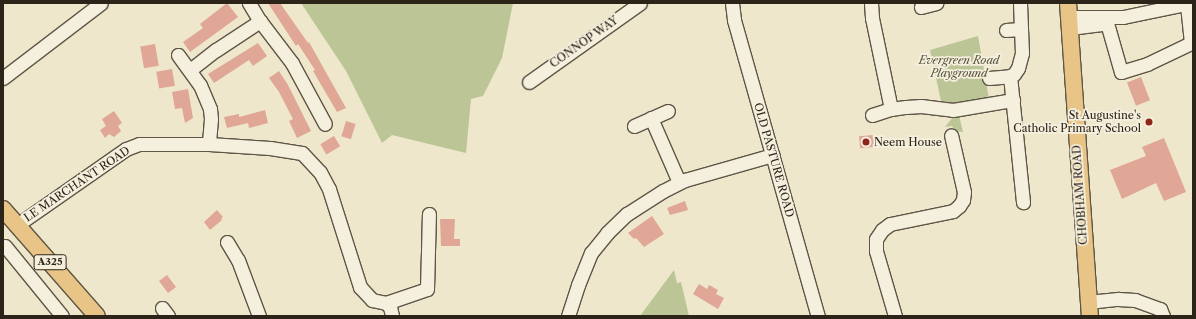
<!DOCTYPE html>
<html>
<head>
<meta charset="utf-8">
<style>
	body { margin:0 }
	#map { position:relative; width:1196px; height:319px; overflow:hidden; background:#efe7cc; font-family:"Libre Caslon Text",serif }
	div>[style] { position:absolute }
	.green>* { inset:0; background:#bbc596 }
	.building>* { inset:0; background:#e0a696; transform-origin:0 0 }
	.roads { filter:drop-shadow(1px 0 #5e5546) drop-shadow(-1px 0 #5e5546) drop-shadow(0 1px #5e5546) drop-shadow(0 -1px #5e5546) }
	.minor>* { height:13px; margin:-6.5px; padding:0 6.5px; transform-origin:6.5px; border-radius:6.5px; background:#f5efde }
	.major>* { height:16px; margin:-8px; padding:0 8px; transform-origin:8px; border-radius:8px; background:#e8c486 }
	.dots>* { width:11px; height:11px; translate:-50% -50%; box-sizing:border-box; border:2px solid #f5efde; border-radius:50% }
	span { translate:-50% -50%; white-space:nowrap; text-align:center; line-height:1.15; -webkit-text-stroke:3.5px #f5efde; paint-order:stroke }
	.shield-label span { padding:1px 3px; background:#f5efde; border:1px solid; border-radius:3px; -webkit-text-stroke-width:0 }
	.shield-label { font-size:10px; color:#2d2419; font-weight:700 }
	.street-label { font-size:11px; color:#2d2419 }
	.park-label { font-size:11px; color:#58543e; font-style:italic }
	.poi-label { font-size:11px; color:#2d2419 }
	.right { translate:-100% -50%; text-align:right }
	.left { translate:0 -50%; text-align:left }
	.frame { position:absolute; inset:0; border:4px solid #2d2419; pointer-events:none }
</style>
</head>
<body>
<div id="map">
	<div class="green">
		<i style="clip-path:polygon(301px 3px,513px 3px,502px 58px,483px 96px,471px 99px,466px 153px,392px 135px,382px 143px,346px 71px)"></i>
		<i style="clip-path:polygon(978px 36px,989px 99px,957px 104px,941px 101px,930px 50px)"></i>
		<i style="clip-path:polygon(959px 115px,963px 132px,955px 131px,952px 126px,945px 127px,953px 117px)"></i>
		<i style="clip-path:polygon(674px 270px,677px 283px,681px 282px,689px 316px,640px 316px)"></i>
	</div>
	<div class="building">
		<i style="clip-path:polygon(227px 3px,238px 17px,190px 52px,183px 42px,203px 28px,200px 24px)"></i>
		<i style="clip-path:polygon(268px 3px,280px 3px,308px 43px,309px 42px,346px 108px,337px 112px,313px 71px,315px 70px,298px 44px,296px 46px)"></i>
		<i style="clip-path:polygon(258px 43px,267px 56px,253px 66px,249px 60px,214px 83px,208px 74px)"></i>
		<i style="left:155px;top:44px;width:22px;height:15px;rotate:80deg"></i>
		<i style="left:172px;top:69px;width:17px;height:16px;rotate:80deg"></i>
		<i style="clip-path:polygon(279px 71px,288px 85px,311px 131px,297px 138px,289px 121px,293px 119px,279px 92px,269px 78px)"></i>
		<i style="left:1141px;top:77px;width:25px;height:15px;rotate:69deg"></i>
		<i style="clip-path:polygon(188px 89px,193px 118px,185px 123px,182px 108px,175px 109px,172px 92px)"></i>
		<i style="clip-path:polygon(265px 110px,268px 123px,249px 128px,248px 123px,227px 128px,224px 117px,239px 114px,239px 117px)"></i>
		<i style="clip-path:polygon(114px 111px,122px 123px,118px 126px,121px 131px,114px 137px,109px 134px,105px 138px,100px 130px,106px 126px,102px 119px)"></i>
		<i style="left:346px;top:121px;width:10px;height:16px;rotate:17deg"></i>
		<i style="left:873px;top:135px;width:12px;height:14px;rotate:85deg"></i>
		<i style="left:334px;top:136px;width:12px;height:16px;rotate:59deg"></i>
		<i style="clip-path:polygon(1164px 138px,1186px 192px,1164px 201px,1156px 183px,1122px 199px,1110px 170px,1146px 156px,1142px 147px)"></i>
		<i style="clip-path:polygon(685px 201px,688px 210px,670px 215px,667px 208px)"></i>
		<i style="clip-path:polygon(217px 210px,223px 217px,221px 219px,222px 220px,210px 230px,204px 222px)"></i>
		<i style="clip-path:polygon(652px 216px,664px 234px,644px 247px,636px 238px,634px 239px,628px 233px)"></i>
		<i style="clip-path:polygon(440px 219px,455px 219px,454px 239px,460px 239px,460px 246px,441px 246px)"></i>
		<i style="left:167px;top:275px;width:15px;height:10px;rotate:53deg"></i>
		<i style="clip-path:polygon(699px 284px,707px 289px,709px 285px,718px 290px,716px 294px,724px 298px,718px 309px,693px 294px)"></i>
	</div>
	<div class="roads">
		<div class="minor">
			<i style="left:249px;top:3px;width:21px;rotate:59deg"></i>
			<i style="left:260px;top:21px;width:53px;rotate:52.7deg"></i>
			<i style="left:292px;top:63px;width:69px;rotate:61.6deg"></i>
			<i style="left:732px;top:3px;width:17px;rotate:83deg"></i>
			<i style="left:734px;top:20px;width:308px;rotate:74.2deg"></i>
			<i style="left:871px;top:3px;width:15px;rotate:86deg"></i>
			<i style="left:872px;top:18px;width:93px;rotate:78.2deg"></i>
			<i style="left:921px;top:7px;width:16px;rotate:-15deg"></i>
			<i style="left:1069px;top:17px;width:54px"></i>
			<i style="left:1123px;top:17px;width:68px;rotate:-11.8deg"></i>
			<i style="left:1107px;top:23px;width:51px;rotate:74.1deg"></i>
			<i style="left:1121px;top:72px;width:27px;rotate:-17deg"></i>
			<i style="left:1147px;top:64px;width:49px;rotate:-25.5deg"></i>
			<i style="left:1191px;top:43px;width:39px;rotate:-96deg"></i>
			<i style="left:1070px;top:28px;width:32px;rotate:-7deg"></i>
			<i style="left:1006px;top:30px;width:15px;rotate:-4deg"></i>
			<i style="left:178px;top:55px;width:37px;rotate:54deg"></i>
			<i style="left:200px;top:85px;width:26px;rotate:67deg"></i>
			<i style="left:210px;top:109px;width:10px;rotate:84deg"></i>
			<i style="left:211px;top:119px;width:25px;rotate:95deg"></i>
			<i style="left:190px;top:70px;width:33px;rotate:-38deg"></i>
			<i style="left:216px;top:50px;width:53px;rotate:-33.4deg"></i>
			<i style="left:1010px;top:76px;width:127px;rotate:84.1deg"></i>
			<i style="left:3px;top:78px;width:123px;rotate:-37.4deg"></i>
			<i style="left:989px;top:78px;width:21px;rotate:-5deg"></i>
			<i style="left:1010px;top:76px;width:4px;rotate:-27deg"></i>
			<i style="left:1014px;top:74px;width:7px;rotate:-56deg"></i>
			<i style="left:1018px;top:68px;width:16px;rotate:-75deg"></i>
			<i style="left:1022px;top:53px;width:50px;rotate:-92.3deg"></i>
			<i style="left:529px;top:82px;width:136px;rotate:-35.4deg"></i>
			<i style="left:872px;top:115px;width:20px;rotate:-18deg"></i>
			<i style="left:891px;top:109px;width:15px;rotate:-8deg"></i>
			<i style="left:906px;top:107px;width:15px;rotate:-4deg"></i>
			<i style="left:921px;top:106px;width:32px;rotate:7deg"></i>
			<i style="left:953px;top:110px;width:61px;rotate:-9.5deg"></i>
			<i style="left:651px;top:118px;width:70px;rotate:66.4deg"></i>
			<i style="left:634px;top:126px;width:37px;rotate:-24deg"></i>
			<i style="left:17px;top:225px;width:133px;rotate:-34.9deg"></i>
			<i style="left:126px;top:149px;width:14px;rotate:-21deg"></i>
			<i style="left:139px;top:144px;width:70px"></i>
			<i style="left:209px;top:144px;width:61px;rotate:3.8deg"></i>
			<i style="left:270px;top:148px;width:32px;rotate:9deg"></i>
			<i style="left:302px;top:153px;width:26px;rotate:47deg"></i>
			<i style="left:320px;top:172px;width:19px;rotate:62deg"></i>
			<i style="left:329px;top:189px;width:103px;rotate:72.4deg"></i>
			<i style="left:360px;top:287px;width:18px;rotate:47deg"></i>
			<i style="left:372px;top:300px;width:14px;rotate:12deg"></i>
			<i style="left:386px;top:303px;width:6px;rotate:45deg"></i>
			<i style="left:390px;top:307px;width:9px;rotate:77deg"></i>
			<i style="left:227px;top:242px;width:21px;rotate:59deg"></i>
			<i style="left:238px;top:260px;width:60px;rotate:69.4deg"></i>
			<i style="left:5px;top:246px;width:90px;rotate:50.8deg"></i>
			<i style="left:1088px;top:302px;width:30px;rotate:-6deg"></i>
			<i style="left:1118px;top:299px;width:17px;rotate:3deg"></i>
			<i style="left:1135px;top:300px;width:27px;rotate:20deg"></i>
			<i style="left:1160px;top:309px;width:8px;rotate:67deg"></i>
			<i style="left:386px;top:303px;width:43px;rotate:-18.9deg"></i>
			<i style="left:427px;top:289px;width:75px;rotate:-88.5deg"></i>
			<i style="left:162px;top:308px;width:10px;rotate:53deg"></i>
			<i style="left:568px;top:316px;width:33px;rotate:-72deg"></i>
			<i style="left:578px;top:285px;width:35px;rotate:-68deg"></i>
			<i style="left:591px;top:253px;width:26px;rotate:-51deg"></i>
			<i style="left:607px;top:233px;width:28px;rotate:-44deg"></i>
			<i style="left:627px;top:214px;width:43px;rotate:-32.6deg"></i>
			<i style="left:663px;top:191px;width:25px;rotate:-27deg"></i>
			<i style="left:685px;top:180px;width:91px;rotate:-15.9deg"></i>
			<i style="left:895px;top:316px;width:68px;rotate:-106.3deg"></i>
			<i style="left:876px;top:251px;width:12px;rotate:-90deg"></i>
			<i style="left:876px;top:239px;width:11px;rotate:-56deg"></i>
			<i style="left:882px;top:230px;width:10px;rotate:-37deg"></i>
			<i style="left:890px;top:224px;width:64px;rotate:-11.7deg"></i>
			<i style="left:953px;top:211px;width:8px;rotate:-40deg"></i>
			<i style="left:959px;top:206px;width:7px;rotate:-56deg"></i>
			<i style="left:963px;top:200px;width:8px;rotate:-83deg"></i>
			<i style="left:964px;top:192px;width:58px;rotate:-102.8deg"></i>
		</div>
		<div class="major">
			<i style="left:1068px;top:3px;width:314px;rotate:86deg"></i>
			<i style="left:3px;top:209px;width:142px;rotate:48.7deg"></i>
		</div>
	</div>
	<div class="dots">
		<i style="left:1149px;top:122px;background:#8f2418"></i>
		<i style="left:866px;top:142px;background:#8f2418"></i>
	</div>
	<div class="shield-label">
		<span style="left:50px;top:262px">A325</span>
	</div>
	<div class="street-label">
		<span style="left:584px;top:42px;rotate:-35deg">CONNOP WAY</span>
		<span style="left:774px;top:160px;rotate:74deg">OLD PASTURE ROAD</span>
		<span style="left:77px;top:184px;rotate:-34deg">LE MARCHANT ROAD</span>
		<span style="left:1080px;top:195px;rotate:-94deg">CHOBHAM ROAD</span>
	</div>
	<div class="park-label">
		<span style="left:959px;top:67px">Evergreen Road<br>Playground</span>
	</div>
	<div class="poi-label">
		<span class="right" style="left:1141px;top:122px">St Augustine's<br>Catholic Primary School</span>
		<span class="left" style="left:874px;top:142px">Neem House</span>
	</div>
	<div class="frame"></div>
</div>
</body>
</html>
